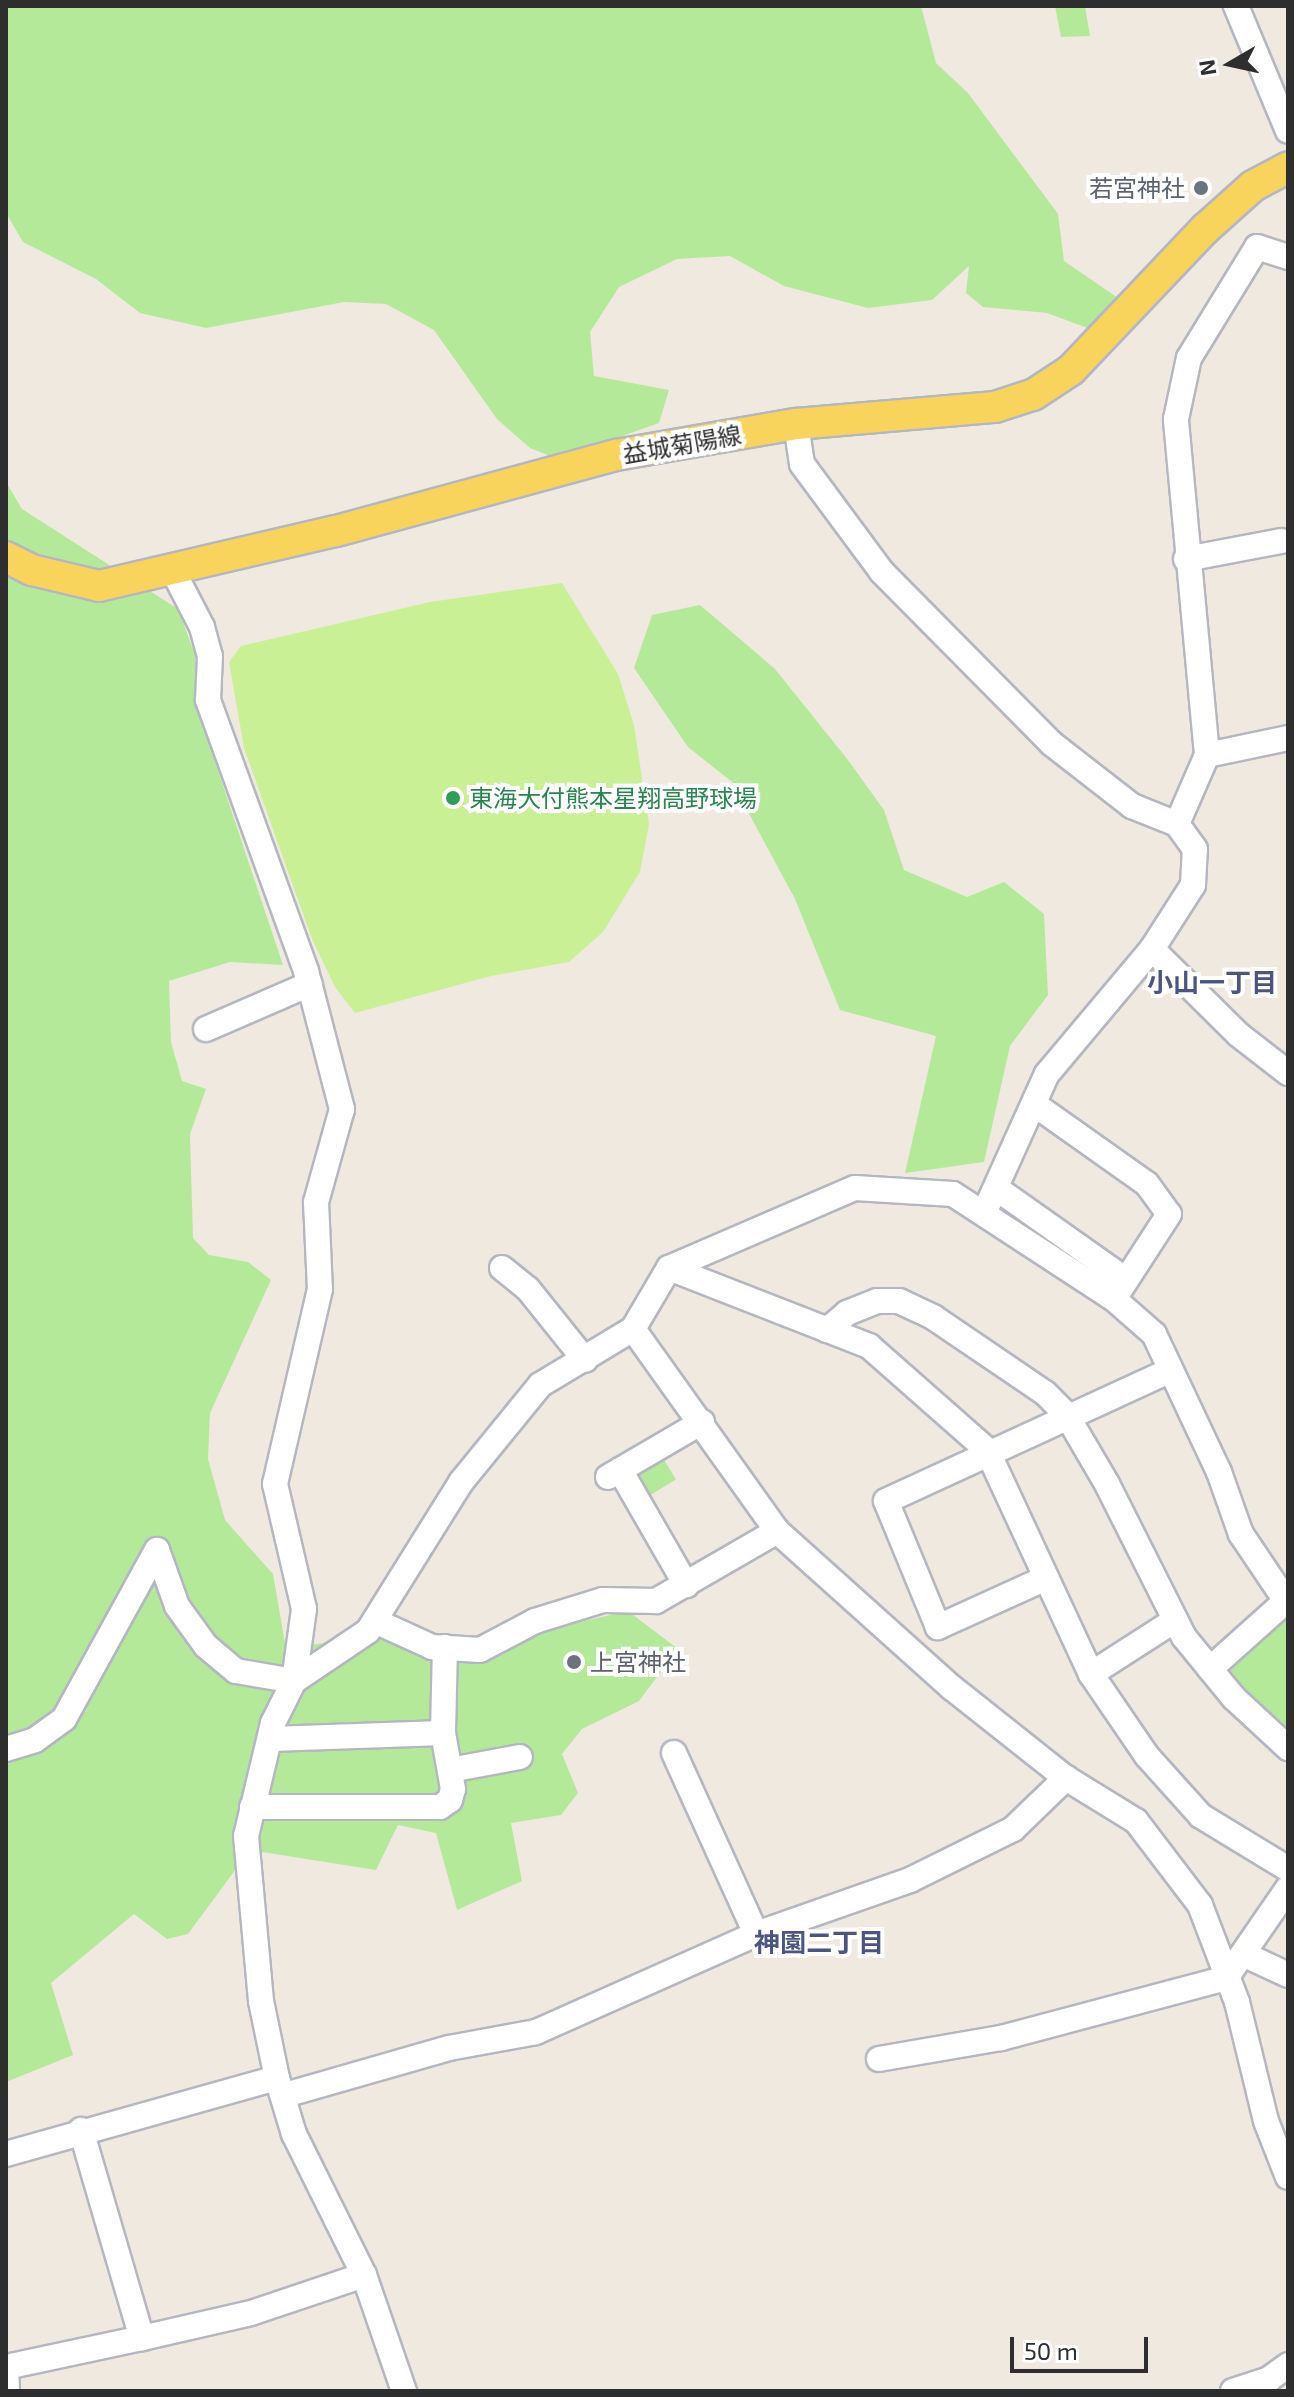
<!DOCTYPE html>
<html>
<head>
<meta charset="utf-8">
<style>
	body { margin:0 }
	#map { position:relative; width:1294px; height:2397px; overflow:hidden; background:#f0e9e0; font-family:"Exo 2","Noto Sans JP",sans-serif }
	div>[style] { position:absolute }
	.green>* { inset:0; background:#b5e99a; transform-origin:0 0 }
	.pitch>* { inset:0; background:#caf096 }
	.roads { filter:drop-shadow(2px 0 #b4b7c2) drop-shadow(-2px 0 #b4b7c2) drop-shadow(0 2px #b4b7c2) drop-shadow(0 -2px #b4b7c2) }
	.minor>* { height:24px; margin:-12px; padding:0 12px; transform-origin:12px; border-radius:12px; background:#fff }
	.major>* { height:30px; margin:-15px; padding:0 15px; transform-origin:15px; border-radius:15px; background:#f9d45c }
	.dots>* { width:22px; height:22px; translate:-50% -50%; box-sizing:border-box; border:4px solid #fff; border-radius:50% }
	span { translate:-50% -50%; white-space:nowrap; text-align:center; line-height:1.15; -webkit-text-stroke:8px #fff; paint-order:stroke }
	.worship-label { font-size:24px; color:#5b616d }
	.right { translate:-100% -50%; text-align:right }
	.left { translate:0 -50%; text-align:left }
	.street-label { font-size:24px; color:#2e2e2e }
	.leisure-label { font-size:24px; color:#27864d }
	.neighbourhood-label { font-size:26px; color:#4a5583; font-weight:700 }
	.frame { position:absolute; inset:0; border:8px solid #2e2e2e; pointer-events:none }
	.north { position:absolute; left:1190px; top:24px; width:80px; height:80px; -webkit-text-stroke:6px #fff; paint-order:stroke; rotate:261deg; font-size:22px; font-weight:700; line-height:32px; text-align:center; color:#2e2e2e }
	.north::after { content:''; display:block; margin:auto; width:28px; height:36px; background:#2e2e2e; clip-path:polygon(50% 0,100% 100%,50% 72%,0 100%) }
	.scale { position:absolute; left:1010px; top:2337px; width:138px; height:36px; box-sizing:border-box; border:4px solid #2e2e2e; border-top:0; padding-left:10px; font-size:24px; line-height:28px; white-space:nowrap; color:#2e2e2e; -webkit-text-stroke:6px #fff; paint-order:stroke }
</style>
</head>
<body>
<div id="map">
	<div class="green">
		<i style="clip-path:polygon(6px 6px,921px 6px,936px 63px,968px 93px,1058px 214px,1064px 261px,1121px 300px,1098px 332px,1047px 313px,983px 307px,966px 293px,969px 266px,932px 300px,868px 308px,784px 286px,730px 256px,677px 259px,619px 287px,590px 332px,594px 376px,669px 390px,659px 423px,558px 459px,530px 448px,497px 419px,434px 330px,386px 304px,344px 302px,206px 328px,140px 313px,96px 279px,23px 242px,6px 213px)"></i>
		<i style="clip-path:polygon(1055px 6px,1085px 6px,1090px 36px,1061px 37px)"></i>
		<i style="clip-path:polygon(6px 482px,22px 509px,178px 609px,195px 655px,196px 705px,283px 965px,230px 962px,169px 981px,171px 1042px,182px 1081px,206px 1089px,190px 1134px,193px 1238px,209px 1255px,248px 1262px,271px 1280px,210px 1413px,208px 1459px,225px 1520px,273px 1574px,286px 1649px,380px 1634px,431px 1656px,628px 1611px,678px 1649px,639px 1701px,582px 1729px,562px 1754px,578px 1793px,561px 1815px,511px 1823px,522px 1881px,457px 1910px,436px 1833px,398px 1825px,376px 1870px,250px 1850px,188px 1934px,167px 1939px,134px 1914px,51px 1983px,73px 2055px,6px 2082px)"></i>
		<i style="clip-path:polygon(700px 605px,775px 669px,848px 760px,884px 810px,904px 870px,967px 897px,1004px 882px,1044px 914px,1048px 995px,1010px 1046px,984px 1162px,905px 1173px,936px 1036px,840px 1010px,795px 899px,732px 782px,688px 747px,634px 668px,652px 615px)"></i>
		<i style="left:660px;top:1453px;width:31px;height:38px;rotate:59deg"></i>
		<i style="clip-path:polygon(1283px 1619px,1288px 1620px,1288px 1736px,1228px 1673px,1227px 1664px)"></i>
	</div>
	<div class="pitch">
		<i style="clip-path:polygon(562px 583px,618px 674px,634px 725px,649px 824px,640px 872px,603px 932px,569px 962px,491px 976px,355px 1013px,335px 987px,312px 939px,244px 748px,229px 662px,241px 646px,430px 602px)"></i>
	</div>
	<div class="roads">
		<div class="minor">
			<i style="left:1236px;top:6px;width:135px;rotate:67.4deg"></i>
			<i style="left:796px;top:424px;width:40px;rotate:81.5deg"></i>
			<i style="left:802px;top:464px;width:134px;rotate:53.5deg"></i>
			<i style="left:882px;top:572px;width:240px;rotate:45.3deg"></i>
			<i style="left:1051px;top:743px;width:103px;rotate:37.9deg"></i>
			<i style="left:1132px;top:806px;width:48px;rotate:21.8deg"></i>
			<i style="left:1186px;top:559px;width:97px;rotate:-10.7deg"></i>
			<i style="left:173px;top:571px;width:63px;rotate:62.6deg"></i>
			<i style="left:202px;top:627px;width:30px;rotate:75deg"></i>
			<i style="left:210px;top:656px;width:44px;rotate:92.6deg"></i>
			<i style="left:208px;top:700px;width:288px;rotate:70.1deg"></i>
			<i style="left:306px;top:971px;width:143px;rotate:75.4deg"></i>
			<i style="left:342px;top:1109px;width:97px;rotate:105.6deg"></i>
			<i style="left:316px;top:1202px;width:87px;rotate:87.4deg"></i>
			<i style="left:320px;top:1289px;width:200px;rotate:103deg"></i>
			<i style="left:275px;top:1484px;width:128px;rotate:76.9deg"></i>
			<i style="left:304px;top:1609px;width:73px;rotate:97.9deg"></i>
			<i style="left:294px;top:1681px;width:47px;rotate:116.6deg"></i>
			<i style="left:273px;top:1723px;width:116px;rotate:103.4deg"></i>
			<i style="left:246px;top:1836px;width:166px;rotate:84.8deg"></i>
			<i style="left:261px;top:2001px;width:79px;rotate:78.3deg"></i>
			<i style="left:277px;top:2078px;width:59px;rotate:73.1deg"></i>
			<i style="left:294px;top:2134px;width:157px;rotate:63.6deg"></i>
			<i style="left:364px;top:2275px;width:123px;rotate:71deg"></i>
			<i style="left:1207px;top:755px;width:83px;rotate:-11.9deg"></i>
			<i style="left:1152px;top:949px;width:122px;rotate:44.7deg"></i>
			<i style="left:1239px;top:1035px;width:62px;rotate:37.8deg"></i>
			<i style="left:206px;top:1029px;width:113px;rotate:-23.4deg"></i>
			<i style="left:1034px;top:1104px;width:138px;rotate:35.3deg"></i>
			<i style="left:1147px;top:1184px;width:37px;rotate:54deg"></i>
			<i style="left:1169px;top:1214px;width:101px;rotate:122.9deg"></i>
			<i style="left:996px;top:1188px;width:159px;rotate:35.3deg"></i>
			<i style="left:985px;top:1211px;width:150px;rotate:-65.7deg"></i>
			<i style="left:1047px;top:1074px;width:163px;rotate:-50deg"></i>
			<i style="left:1152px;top:949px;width:76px;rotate:-57.4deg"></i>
			<i style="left:1193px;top:885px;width:36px;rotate:-87deg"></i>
			<i style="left:1195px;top:849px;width:31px;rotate:-126deg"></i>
			<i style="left:1177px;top:824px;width:75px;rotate:-66.5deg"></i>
			<i style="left:1207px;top:755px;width:337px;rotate:-95.3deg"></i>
			<i style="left:1176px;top:419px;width:62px;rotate:-78deg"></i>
			<i style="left:1189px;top:358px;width:130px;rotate:-58.5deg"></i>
			<i style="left:1257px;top:247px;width:33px;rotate:18deg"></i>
			<i style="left:502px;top:1268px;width:33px;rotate:39deg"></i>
			<i style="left:528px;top:1289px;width:91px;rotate:51.2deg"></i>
			<i style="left:669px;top:1268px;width:215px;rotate:21.3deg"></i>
			<i style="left:869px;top:1346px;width:157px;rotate:41.4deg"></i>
			<i style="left:987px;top:1450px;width:247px;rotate:65.1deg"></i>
			<i style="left:1091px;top:1674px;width:99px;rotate:55.7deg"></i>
			<i style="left:1147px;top:1756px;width:81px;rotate:48deg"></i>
			<i style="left:1201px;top:1816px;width:102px;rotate:31.3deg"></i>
			<i style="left:633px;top:1329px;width:248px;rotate:54.5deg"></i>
			<i style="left:777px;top:1531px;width:234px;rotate:41.9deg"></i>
			<i style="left:951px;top:1687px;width:147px;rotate:38.4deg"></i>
			<i style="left:1066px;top:1778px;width:82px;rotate:31.6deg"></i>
			<i style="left:1136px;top:1821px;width:106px;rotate:52.7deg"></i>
			<i style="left:1200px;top:1905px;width:104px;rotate:69.1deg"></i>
			<i style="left:1237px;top:2002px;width:122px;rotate:76.3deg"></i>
			<i style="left:1266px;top:2121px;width:60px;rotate:68.6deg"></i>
			<i style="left:827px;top:1330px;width:26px;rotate:-40deg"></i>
			<i style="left:847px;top:1313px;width:32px;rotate:-22deg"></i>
			<i style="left:877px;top:1301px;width:22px"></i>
			<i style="left:899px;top:1301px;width:38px;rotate:25deg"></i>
			<i style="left:933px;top:1317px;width:135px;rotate:34.2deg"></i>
			<i style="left:1045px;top:1393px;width:30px;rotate:45deg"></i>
			<i style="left:1066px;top:1414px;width:81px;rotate:59.6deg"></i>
			<i style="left:1107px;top:1484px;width:171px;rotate:63.3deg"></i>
			<i style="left:1184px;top:1637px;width:79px;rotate:50.7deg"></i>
			<i style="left:1234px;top:1698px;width:74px;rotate:42.8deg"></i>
			<i style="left:620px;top:1470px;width:133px;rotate:60.1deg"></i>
			<i style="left:608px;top:1477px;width:109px;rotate:-30.3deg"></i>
			<i style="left:1046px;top:1578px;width:119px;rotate:155.6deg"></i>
			<i style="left:938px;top:1627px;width:136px;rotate:-112.4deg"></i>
			<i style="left:886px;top:1501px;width:311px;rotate:-24.7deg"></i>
			<i style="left:375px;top:1621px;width:63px;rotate:24.5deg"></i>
			<i style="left:432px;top:1647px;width:48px;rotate:3.6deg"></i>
			<i style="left:480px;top:1650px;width:62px;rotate:-27.8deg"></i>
			<i style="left:535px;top:1621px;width:71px;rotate:-17.2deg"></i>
			<i style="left:603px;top:1600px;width:53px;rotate:1.1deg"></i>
			<i style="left:656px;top:1601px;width:140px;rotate:-30deg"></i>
			<i style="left:1210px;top:1669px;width:102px;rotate:-41.8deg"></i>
			<i style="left:1091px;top:1674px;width:100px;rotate:-32.7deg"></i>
			<i style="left:271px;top:1739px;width:172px;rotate:-2deg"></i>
			<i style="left:6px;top:1749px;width:30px;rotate:-17deg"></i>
			<i style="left:35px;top:1740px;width:36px;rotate:-36deg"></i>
			<i style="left:64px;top:1719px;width:193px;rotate:-61.2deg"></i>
			<i style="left:157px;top:1550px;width:59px;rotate:70.3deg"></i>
			<i style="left:177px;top:1606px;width:49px;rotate:54.1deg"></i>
			<i style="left:206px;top:1646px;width:39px;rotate:40deg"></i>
			<i style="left:236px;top:1671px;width:59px;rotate:9.8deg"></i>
			<i style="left:294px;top:1681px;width:89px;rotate:-34deg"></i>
			<i style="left:368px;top:1631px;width:176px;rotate:-58deg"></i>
			<i style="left:461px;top:1482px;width:125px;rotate:-50.8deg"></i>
			<i style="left:540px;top:1385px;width:109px;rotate:-31.1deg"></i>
			<i style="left:633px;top:1329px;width:71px;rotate:-59.5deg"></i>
			<i style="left:669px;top:1268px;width:202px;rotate:-23.3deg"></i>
			<i style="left:855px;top:1188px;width:98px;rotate:3.5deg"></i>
			<i style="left:953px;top:1194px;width:192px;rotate:33.1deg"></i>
			<i style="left:1114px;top:1299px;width:53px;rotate:41.2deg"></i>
			<i style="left:1154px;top:1334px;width:153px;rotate:64.8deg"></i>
			<i style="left:1219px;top:1472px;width:66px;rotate:70.5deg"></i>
			<i style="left:1241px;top:1534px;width:84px;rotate:56.1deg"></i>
			<i style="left:674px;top:1753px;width:199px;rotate:65.6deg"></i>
			<i style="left:450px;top:1770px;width:71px;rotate:-10.5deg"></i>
			<i style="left:252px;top:1807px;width:188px"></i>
			<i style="left:440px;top:1807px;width:12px;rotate:-35deg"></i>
			<i style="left:450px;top:1800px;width:11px;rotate:-75deg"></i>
			<i style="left:453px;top:1789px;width:57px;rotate:-100.1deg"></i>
			<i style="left:443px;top:1733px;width:86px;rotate:-88.7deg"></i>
			<i style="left:1243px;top:1954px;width:50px;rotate:25deg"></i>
			<i style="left:879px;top:2059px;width:124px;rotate:-9.8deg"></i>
			<i style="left:1001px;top:2038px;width:233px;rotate:-14.9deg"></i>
			<i style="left:1226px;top:1978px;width:109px;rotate:-55.4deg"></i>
			<i style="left:285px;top:2095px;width:171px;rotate:-16deg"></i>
			<i style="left:449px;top:2048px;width:88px;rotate:-10.4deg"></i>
			<i style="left:536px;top:2032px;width:241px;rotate:-24deg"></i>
			<i style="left:756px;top:1934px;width:163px;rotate:-19.3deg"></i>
			<i style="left:910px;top:1880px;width:115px;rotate:-26.3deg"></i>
			<i style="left:1013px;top:1829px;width:74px;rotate:-43.9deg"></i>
			<i style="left:81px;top:2130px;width:217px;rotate:73.7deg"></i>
			<i style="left:142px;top:2338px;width:112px;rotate:-12.9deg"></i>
			<i style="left:251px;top:2313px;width:119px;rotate:-18.6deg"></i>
			<i style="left:6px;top:2154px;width:281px;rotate:-15.7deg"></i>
			<i style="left:7px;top:2391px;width:24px;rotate:-92deg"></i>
			<i style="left:6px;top:2367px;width:139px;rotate:-12deg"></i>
			<i style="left:1233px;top:2391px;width:38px;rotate:-18deg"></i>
			<i style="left:1269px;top:2379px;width:24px;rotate:-36deg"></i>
		</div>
		<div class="major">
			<i style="left:6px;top:557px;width:29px;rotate:27deg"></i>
			<i style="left:32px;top:570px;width:69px;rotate:13.4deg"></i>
			<i style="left:99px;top:586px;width:243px;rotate:-13.1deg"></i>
			<i style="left:336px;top:531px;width:290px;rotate:-15.2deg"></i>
			<i style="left:616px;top:455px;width:183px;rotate:-9.8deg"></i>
			<i style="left:796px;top:424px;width:200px;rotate:-4.9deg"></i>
			<i style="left:995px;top:407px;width:40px;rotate:-18deg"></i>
			<i style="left:1033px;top:395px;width:45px;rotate:-33.3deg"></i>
			<i style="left:1071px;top:370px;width:195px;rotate:-46.5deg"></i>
			<i style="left:1205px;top:229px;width:64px;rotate:-41.9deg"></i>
			<i style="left:1253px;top:186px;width:40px;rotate:-28deg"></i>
		</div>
	</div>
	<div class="dots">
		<i style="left:1201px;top:188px;background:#6b7280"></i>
		<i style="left:453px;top:798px;background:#2e9e5b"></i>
		<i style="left:574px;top:1662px;background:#6b7280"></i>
	</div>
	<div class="worship-label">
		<span class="right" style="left:1185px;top:188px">若宮神社</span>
		<span class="left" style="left:590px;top:1662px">上宮神社</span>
	</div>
	<div class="street-label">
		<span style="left:682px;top:444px;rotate:-10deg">益城菊陽線</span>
	</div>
	<div class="leisure-label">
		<span class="left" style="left:469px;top:798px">東海大付熊本星翔高野球場</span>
	</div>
	<div class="neighbourhood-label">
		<span style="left:1212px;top:982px">小山一丁目</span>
		<span style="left:819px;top:1942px">神園二丁目</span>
	</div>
	<div class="frame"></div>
	<div class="north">N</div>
	<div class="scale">50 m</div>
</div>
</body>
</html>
